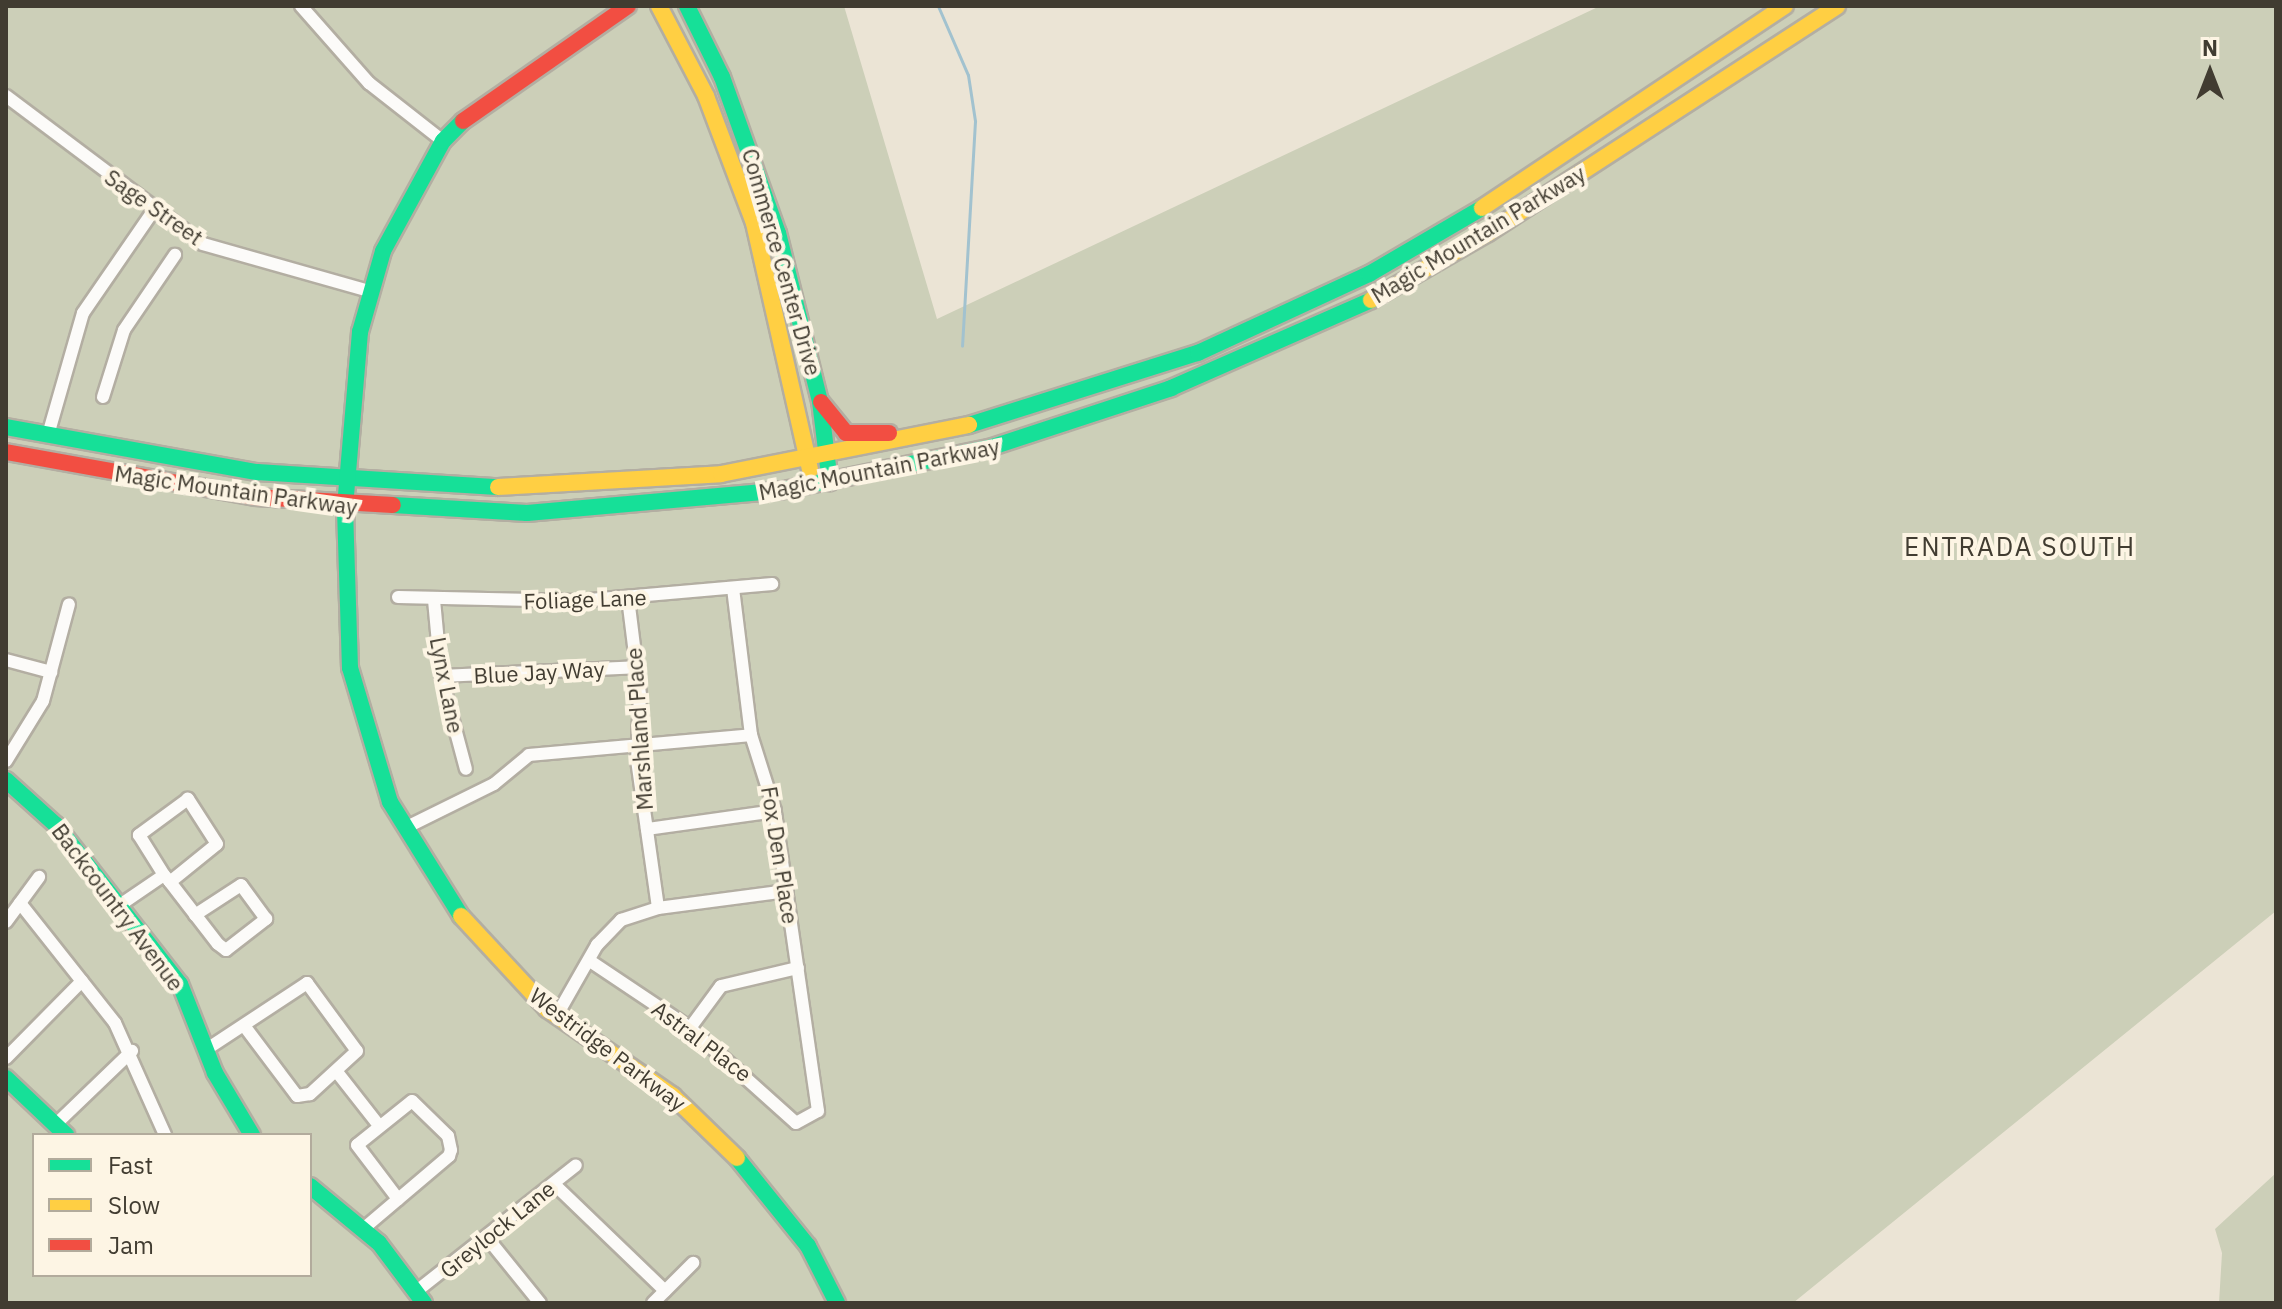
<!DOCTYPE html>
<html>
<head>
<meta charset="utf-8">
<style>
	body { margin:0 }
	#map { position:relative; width:2282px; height:1309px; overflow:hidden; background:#ebe4d5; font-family:"IBM Plex Sans",sans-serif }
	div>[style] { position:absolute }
	.green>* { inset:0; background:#cccfb8 }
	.stream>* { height:3px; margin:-1.5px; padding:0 1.5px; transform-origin:1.5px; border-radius:1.5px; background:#a2c2cf }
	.roads { filter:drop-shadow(2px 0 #b3aea2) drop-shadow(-2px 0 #b3aea2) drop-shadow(0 2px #b3aea2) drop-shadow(0 -2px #b3aea2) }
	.street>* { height:12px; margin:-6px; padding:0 6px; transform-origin:6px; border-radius:6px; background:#fcfbf9 }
	.fast>* { height:16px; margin:-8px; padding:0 8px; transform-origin:8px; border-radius:8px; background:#16e098 }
	.slow>* { height:16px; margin:-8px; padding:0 8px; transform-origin:8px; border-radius:8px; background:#ffcf43 }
	.jam>* { height:16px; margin:-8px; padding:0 8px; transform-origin:8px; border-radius:8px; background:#f24e42 }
	span { translate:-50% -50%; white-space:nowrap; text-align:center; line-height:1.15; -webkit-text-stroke:8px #fdf5e4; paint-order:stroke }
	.street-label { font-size:22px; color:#413c31 }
	.quarter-label { font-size:26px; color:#413c31; letter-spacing:2px }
	.frame { position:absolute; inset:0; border:8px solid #413c31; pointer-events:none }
	.legend { position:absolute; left:32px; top:1133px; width:280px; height:144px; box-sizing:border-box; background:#fdf5e4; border:2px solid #b2ab9c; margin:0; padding:10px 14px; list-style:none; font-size:24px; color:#413c31 }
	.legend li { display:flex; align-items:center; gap:16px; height:40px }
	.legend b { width:40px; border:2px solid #b2ab9c }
	.north { position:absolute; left:2170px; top:32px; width:80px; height:80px; -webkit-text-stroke:6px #fdf5e4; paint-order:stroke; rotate:0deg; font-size:22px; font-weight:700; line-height:32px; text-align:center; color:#413c31 }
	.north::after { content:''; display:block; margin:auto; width:28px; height:36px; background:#413c31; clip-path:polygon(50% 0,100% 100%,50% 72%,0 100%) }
</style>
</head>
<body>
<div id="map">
	<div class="green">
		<i style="clip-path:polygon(evenodd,6px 6px,844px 6px,937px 319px,1600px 6px,2276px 6px,2276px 911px,1793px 1303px,6px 1303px,6px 6px,34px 1135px,310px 1135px,310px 1275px,34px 1275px,34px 1135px)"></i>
		<i style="clip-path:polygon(2276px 1173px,2276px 1303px,2219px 1303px,2222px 1253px,2215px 1229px)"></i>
	</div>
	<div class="stream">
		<i style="left:938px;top:6px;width:75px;rotate:66.5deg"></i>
		<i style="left:968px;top:75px;width:47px;rotate:81.3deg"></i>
		<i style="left:975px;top:121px;width:225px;rotate:93.3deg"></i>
	</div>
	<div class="roads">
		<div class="street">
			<i style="left:301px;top:6px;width:103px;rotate:48.6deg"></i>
			<i style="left:369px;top:83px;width:94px;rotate:38.1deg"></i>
			<i style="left:6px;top:96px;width:246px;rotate:36.9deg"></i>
			<i style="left:203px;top:244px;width:173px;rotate:15.8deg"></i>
			<i style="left:103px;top:397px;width:70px;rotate:-72.6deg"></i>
			<i style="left:124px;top:330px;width:91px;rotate:-55.8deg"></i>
			<i style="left:48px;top:435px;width:127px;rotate:-74deg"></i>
			<i style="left:83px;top:313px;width:124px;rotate:-55.5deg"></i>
			<i style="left:398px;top:597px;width:180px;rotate:1.3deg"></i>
			<i style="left:578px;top:601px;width:195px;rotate:-5deg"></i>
			<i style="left:628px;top:598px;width:98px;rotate:82.9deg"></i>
			<i style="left:640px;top:695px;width:65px;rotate:92.6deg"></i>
			<i style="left:637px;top:760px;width:149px;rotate:81.9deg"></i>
			<i style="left:434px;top:600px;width:76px;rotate:84.7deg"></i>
			<i style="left:441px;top:676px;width:96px;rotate:75deg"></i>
			<i style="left:6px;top:660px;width:47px;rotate:14.9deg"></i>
			<i style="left:441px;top:676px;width:195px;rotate:-2.6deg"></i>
			<i style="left:6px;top:761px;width:70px;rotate:-58.3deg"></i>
			<i style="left:43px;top:701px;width:100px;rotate:-75deg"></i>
			<i style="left:405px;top:828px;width:99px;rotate:-26.3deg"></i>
			<i style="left:494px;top:784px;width:45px;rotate:-39.6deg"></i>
			<i style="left:529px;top:755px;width:223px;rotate:-5.1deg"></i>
			<i style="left:647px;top:829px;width:129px;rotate:-8deg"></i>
			<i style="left:170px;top:882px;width:78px;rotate:52.3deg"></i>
			<i style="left:218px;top:944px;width:10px;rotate:37deg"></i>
			<i style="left:226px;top:950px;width:51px;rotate:-37.8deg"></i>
			<i style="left:266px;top:919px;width:42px;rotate:-126.3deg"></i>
			<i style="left:241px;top:885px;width:55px;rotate:146.9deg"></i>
			<i style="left:20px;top:903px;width:153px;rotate:51.6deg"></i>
			<i style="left:115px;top:1023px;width:123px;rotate:65.9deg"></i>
			<i style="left:120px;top:905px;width:53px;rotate:-34.3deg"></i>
			<i style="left:164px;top:875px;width:9px;rotate:49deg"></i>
			<i style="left:170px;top:882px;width:60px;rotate:-39deg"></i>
			<i style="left:217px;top:844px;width:54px;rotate:-122.8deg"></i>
			<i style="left:188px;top:799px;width:61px;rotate:143.7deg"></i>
			<i style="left:139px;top:835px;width:47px;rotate:58deg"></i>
			<i style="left:6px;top:922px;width:56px;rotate:-53.7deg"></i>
			<i style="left:590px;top:961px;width:120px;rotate:33.8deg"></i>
			<i style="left:690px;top:1028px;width:142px;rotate:41.9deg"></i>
			<i style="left:796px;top:1123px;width:25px;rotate:-29deg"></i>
			<i style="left:818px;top:1111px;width:303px;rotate:-98.2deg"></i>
			<i style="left:775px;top:811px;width:80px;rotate:-107.5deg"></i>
			<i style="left:751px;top:735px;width:147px;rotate:-97deg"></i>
			<i style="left:557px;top:1015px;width:81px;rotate:-60.3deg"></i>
			<i style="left:597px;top:945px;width:35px;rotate:-46deg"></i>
			<i style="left:621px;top:920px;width:39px;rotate:-18deg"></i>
			<i style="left:658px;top:908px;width:130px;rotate:-7.5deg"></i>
			<i style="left:690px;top:1028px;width:52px;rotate:-53.6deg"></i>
			<i style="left:721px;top:986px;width:79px;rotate:-13.2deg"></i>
			<i style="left:207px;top:1049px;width:120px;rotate:-33.4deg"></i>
			<i style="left:307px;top:983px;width:84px;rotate:53.7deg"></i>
			<i style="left:357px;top:1051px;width:64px;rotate:137.5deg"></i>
			<i style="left:310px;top:1094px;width:13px;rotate:171deg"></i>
			<i style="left:297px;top:1096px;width:85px;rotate:-126.9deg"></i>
			<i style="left:6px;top:1058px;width:108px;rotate:-45.4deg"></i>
			<i style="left:337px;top:1072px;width:65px;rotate:51.9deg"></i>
			<i style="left:55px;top:1125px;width:107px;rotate:-43.9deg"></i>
			<i style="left:554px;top:1184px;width:154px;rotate:43.9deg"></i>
			<i style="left:363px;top:1229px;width:113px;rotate:-40.3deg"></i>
			<i style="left:449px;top:1156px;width:6px;rotate:-72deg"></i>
			<i style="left:451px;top:1150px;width:14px;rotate:-102deg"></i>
			<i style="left:448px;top:1136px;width:50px;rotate:-135.8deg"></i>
			<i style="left:412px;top:1101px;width:70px;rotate:141.3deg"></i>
			<i style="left:357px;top:1145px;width:68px;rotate:52.8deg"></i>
			<i style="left:489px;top:1240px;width:81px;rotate:51deg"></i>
			<i style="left:418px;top:1290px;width:201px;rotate:-38.3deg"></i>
			<i style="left:653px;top:1303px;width:57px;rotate:-45deg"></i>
		</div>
		<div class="fast">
			<i style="left:687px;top:6px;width:79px;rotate:63.8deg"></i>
			<i style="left:722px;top:77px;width:166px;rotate:70.3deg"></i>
			<i style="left:778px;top:233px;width:173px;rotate:76deg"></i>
			<i style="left:820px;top:401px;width:82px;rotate:83deg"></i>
			<i style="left:969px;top:425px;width:240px;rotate:-17.5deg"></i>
			<i style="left:1198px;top:353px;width:188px;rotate:-24.8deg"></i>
			<i style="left:1369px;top:274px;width:131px;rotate:-30.3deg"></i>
			<i style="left:6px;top:427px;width:255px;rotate:10.2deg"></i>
			<i style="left:257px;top:472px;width:241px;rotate:3.6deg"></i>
			<i style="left:393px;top:505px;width:134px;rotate:3.4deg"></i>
			<i style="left:527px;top:513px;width:258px;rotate:-5.1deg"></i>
			<i style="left:784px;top:490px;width:209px;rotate:-11.6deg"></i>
			<i style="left:989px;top:448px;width:192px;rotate:-18.2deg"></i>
			<i style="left:1171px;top:388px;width:219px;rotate:-23.7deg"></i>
			<i style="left:6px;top:780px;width:67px;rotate:42deg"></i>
			<i style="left:56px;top:825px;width:202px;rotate:52.1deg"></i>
			<i style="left:180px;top:984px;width:96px;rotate:68.5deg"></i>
			<i style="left:215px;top:1073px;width:72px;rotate:59.2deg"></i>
			<i style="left:461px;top:916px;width:134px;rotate:-121.9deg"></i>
			<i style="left:390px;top:802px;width:140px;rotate:-106.6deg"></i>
			<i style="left:350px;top:668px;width:161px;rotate:-91.8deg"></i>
			<i style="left:345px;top:507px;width:176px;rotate:-85.1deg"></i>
			<i style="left:360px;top:332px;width:84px;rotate:-74.1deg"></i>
			<i style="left:383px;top:251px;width:125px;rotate:-61.4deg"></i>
			<i style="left:443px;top:141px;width:28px;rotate:-45deg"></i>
			<i style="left:6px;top:1078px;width:83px;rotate:43.5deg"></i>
			<i style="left:737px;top:1158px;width:113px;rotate:51.1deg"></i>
			<i style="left:808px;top:1246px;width:64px;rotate:63deg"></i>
			<i style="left:310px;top:1186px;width:89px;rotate:39.6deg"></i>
			<i style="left:379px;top:1243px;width:75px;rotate:53.1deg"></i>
		</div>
		<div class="slow">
			<i style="left:659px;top:6px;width:102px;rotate:62.4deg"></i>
			<i style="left:706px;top:96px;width:136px;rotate:69.3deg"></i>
			<i style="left:754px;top:223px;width:253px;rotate:77.2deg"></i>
			<i style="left:1482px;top:208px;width:364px;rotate:-33.7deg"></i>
			<i style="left:1371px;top:300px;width:135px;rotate:-29.8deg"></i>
			<i style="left:1488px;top:233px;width:416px;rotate:-33deg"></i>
			<i style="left:498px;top:487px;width:223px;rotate:-3.3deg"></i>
			<i style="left:721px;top:474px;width:253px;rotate:-11.2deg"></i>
			<i style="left:461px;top:916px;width:127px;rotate:47.2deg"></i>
			<i style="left:547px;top:1009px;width:153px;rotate:34.6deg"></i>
			<i style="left:673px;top:1096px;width:89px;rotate:44.1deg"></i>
		</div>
		<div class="jam">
			<i style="left:463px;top:121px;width:201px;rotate:-34.9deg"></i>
			<i style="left:821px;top:402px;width:40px;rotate:51deg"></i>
			<i style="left:846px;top:433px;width:43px"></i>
			<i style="left:6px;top:452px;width:253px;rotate:10.2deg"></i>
			<i style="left:255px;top:497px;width:138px;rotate:3.3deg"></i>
		</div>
	</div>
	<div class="street-label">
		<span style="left:154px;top:207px;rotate:35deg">Sage Street</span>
		<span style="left:1478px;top:234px;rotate:-31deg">Magic Mountain Parkway</span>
		<span style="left:782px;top:262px;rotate:74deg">Commerce Center Drive</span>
		<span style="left:879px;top:469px;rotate:-11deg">Magic Mountain Parkway</span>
		<span style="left:236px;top:490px;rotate:8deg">Magic Mountain Parkway</span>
		<span style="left:585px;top:599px;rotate:-2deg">Foliage Lane</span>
		<span style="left:539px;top:672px;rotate:-3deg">Blue Jay Way</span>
		<span style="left:447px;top:685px;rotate:79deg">Lynx Lane</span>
		<span style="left:639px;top:729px;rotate:-94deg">Marshland Place</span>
		<span style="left:780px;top:855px;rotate:81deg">Fox Den Place</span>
		<span style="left:118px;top:907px;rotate:53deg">Backcountry Avenue</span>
		<span style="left:702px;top:1041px;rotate:37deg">Astral Place</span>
		<span style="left:608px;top:1049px;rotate:37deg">Westridge Parkway</span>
		<span style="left:497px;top:1229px;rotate:-39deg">Greylock Lane</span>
	</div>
	<div class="quarter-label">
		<span style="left:2020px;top:547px">ENTRADA SOUTH</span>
	</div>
	<div class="frame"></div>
	<ul class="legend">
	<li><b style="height:10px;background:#16e098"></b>Fast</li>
	<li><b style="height:10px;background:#ffcf43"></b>Slow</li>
	<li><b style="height:10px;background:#f24e42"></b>Jam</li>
	</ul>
	<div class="north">N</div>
</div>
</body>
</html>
